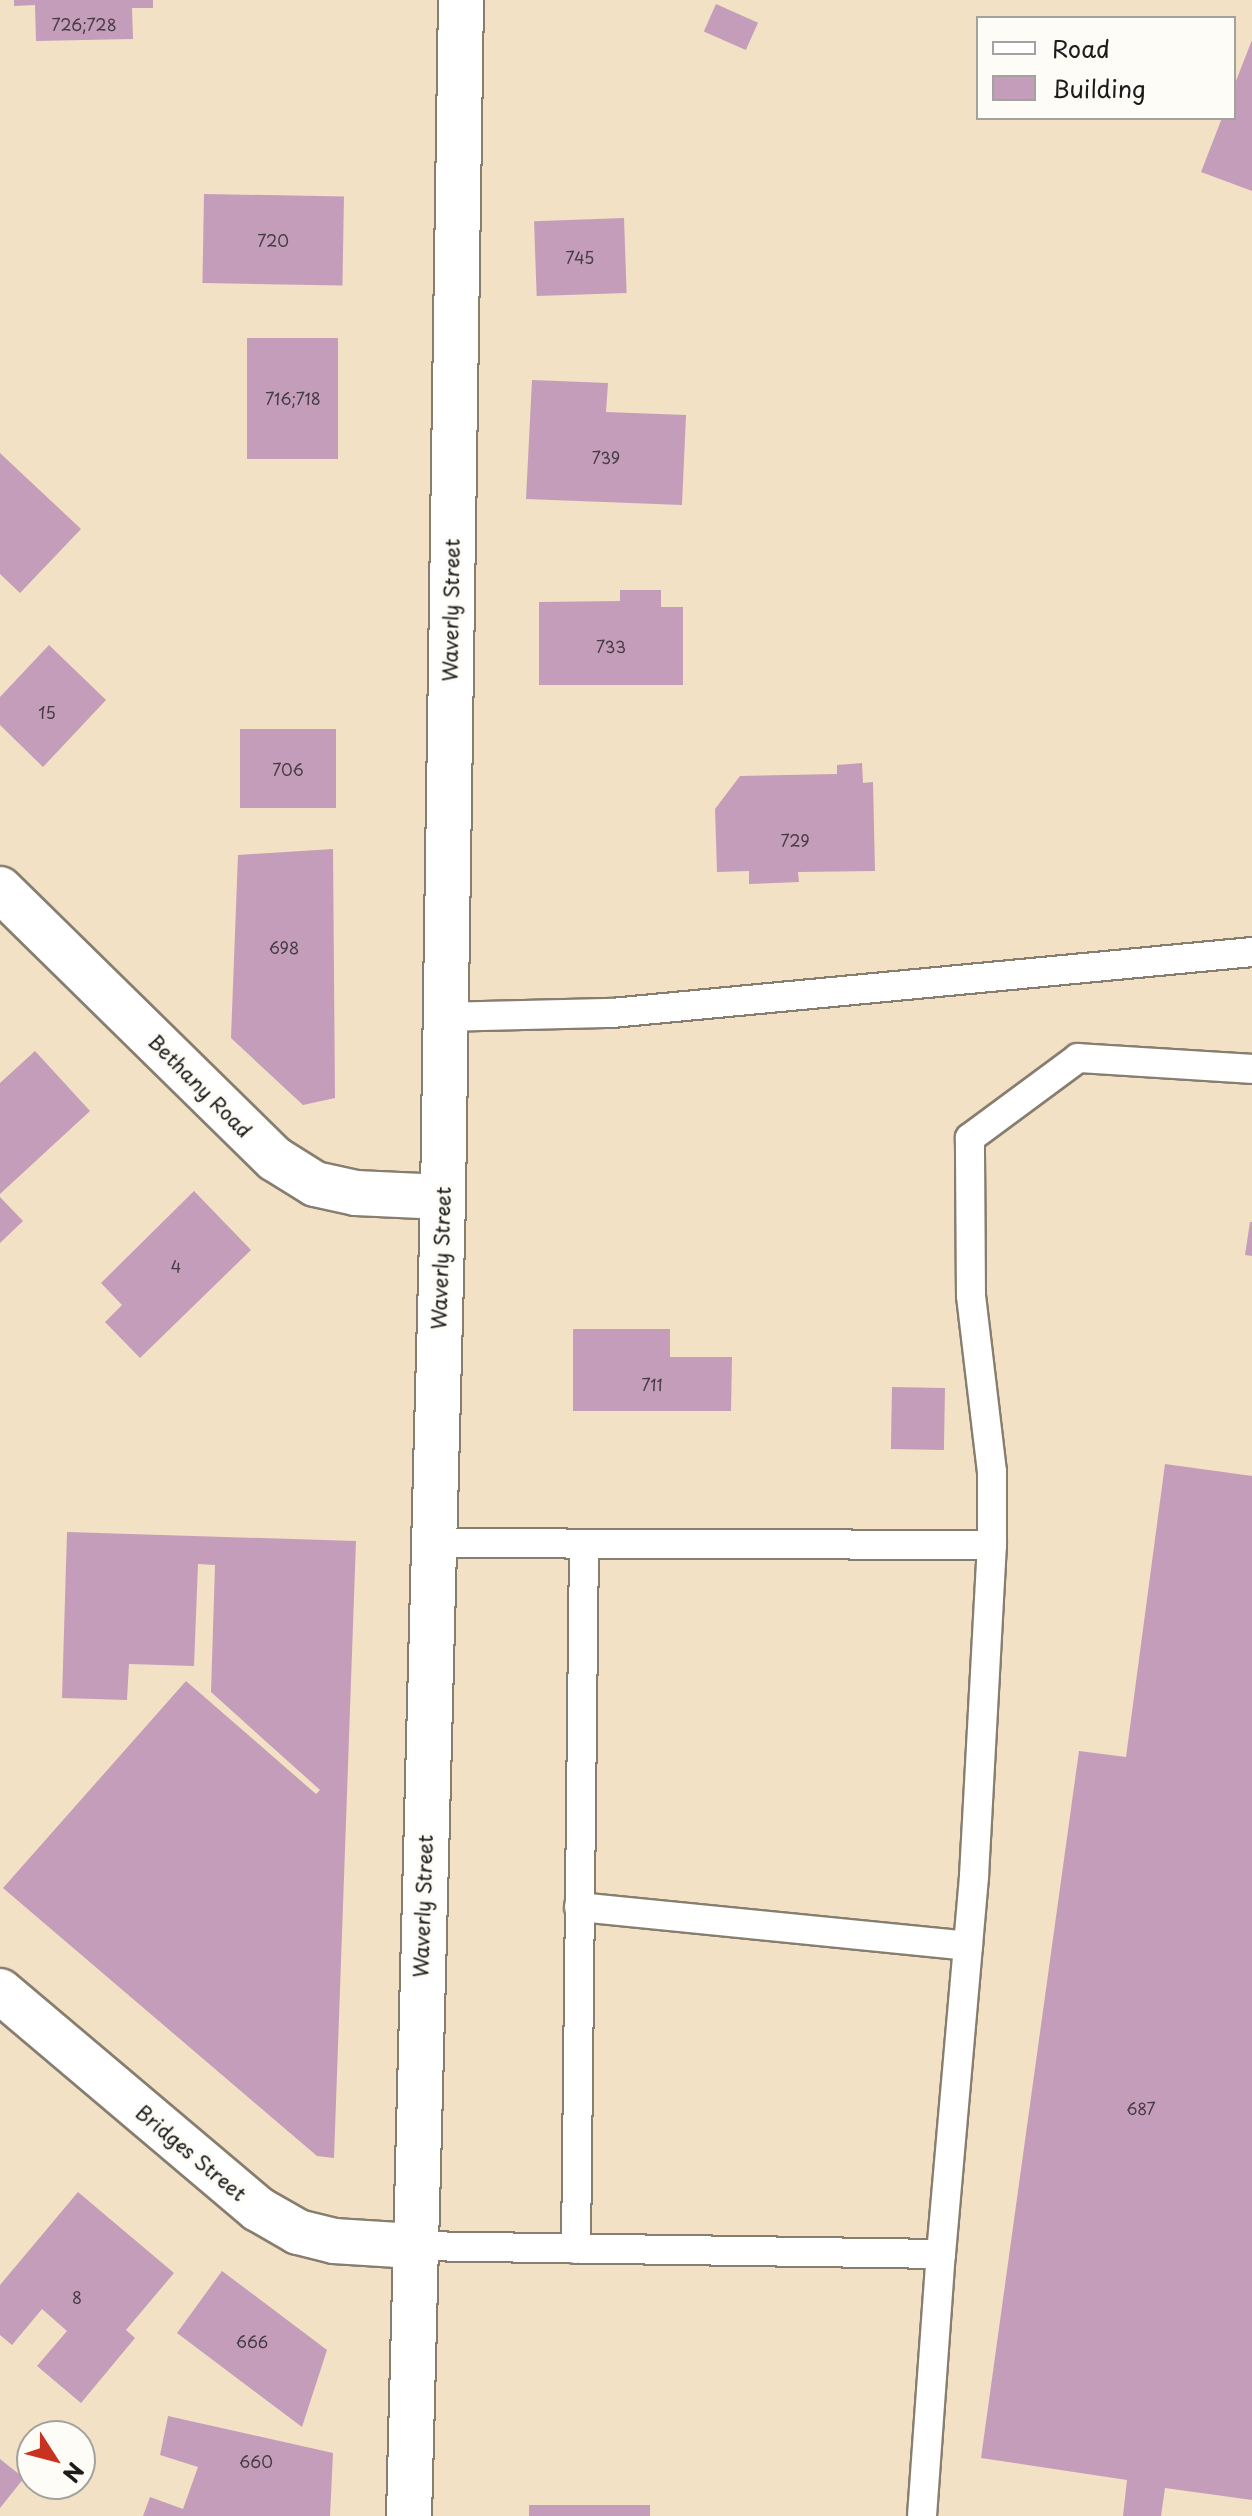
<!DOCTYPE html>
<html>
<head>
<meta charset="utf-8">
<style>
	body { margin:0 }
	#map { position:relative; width:1252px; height:2516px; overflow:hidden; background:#f2e1c4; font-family:"Playpen Sans",sans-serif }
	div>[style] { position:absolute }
	.building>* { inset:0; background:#c49dba; transform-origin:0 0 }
	.roads { filter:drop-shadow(2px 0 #877e70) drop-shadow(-2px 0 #877e70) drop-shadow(0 2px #877e70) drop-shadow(0 -2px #877e70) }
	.service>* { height:28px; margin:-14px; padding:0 14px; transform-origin:14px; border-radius:14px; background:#fff }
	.minor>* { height:44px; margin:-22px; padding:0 22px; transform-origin:22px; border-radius:22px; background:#fff }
	.tertiary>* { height:44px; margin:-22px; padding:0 22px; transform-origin:22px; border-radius:22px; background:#fff }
	.primary>* { height:44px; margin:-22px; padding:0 22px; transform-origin:22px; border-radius:22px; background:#fff }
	span { translate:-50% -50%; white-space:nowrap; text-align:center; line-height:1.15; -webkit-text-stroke:6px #fdfcf7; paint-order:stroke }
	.number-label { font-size:16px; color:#463c44 }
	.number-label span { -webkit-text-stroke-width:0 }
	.street-label { font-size:20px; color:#1c1c1c }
	.legend { position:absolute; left:976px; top:16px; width:260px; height:104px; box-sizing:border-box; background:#fdfcf7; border:2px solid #a3a29f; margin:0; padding:10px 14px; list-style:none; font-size:24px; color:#1c1c1c }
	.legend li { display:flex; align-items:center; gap:16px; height:40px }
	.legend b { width:40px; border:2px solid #a3a29f }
	.north { position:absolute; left:16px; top:2420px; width:80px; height:80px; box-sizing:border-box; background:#fdfcf7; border:2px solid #a3a29f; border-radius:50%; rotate:126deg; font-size:22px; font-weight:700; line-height:32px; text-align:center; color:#1c1c1c }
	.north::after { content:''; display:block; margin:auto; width:28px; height:36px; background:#c8321e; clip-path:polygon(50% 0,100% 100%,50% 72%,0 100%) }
</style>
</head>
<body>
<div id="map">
	<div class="building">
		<i style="clip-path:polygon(14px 0,153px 0,153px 8px,132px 8px,133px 39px,36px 41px,35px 5px,14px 6px)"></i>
		<i style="left:716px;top:4px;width:46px;height:30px;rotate:24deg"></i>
		<i style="clip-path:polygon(1252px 40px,1252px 191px,1201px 172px,1222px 118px,1234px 118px,1234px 86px)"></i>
		<i style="left:204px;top:194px;width:140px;height:89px;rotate:1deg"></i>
		<i style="left:624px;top:218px;width:75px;height:90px;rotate:88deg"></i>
		<i style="left:247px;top:338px;width:91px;height:121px"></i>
		<i style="clip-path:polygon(532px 380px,608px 383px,606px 412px,686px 415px,682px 505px,526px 499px)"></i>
		<i style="clip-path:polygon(0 453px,81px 529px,20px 593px,0 574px)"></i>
		<i style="clip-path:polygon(620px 590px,661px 590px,661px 607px,683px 607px,683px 685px,539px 685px,539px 602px,620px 601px)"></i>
		<i style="clip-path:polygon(49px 645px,106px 700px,43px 767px,0 725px,0 697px)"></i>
		<i style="left:240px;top:729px;width:96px;height:79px"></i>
		<i style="clip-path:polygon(862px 763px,863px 783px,873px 782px,875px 871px,798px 872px,799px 882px,749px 884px,749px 871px,717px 872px,715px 809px,740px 776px,837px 774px,837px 765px)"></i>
		<i style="clip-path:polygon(333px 849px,335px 1098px,303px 1105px,231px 1038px,238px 855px)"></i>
		<i style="clip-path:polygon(35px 1051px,90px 1111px,0 1194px,0 1083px)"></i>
		<i style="clip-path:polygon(194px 1191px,251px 1250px,140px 1358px,105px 1322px,122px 1305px,101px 1283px)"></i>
		<i style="clip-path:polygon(0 1197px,23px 1221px,0 1243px)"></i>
		<i style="clip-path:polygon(1250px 1222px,1252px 1222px,1252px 1256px,1245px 1255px)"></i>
		<i style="clip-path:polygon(573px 1329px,670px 1329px,670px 1357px,732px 1357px,731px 1411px,573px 1411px)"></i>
		<i style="left:892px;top:1387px;width:53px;height:62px;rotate:1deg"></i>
		<i style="clip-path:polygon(1165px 1464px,1252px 1476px,1252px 2500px,1165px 2488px,1161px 2516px,1123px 2516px,1127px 2480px,981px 2458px,1079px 1751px,1126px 1757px)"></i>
		<i style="clip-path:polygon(67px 1532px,356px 1541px,334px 2158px,317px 2156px,3px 1888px,186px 1681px,316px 1794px,320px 1790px,211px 1692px,215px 1565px,198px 1564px,194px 1666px,129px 1664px,127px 1700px,62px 1698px)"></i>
		<i style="clip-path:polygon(78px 2192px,174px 2273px,126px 2330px,135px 2338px,81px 2403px,37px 2366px,67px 2331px,42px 2309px,12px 2345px,0 2335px,0 2285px)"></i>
		<i style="clip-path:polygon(222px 2271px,327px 2350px,302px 2427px,177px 2333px)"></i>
		<i style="clip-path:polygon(168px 2416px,333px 2453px,330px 2516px,143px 2516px,150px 2497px,183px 2509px,198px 2467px,160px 2455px)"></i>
		<i style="clip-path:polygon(0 2459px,24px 2478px,0 2508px)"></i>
		<i style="left:529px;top:2505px;width:121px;height:11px"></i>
	</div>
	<div class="roads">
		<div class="service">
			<i style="left:445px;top:1017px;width:167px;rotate:-1.4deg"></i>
			<i style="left:612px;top:1013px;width:643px;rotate:-5.44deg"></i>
			<i style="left:992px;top:1545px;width:73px;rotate:-90deg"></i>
			<i style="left:992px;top:1472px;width:177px;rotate:-96.8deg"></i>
			<i style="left:971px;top:1296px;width:158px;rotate:-90.4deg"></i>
			<i style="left:970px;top:1138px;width:134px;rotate:-36.5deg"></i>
			<i style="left:1078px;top:1058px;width:174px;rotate:3.6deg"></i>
			<i style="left:579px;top:1907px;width:391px;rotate:5.7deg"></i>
			<i style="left:414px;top:2246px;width:527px;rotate:0.87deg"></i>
			<i style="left:941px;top:2254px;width:379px;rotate:-85deg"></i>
			<i style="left:974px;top:1876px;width:331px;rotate:-86.9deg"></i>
			<i style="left:992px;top:1545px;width:559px;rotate:-179.8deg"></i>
			<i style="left:576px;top:2249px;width:705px;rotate:-89.35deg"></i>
			<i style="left:922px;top:2516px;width:263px;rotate:-85.9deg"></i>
		</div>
		<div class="minor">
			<i style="left:0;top:1991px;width:338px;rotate:40.2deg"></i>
			<i style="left:258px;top:2209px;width:46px;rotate:29.9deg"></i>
			<i style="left:298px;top:2232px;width:37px;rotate:14deg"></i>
			<i style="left:334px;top:2241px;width:80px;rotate:3.6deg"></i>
		</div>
		<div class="tertiary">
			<i style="left:0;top:889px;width:385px;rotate:44.5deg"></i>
			<i style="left:275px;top:1159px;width:47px;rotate:32deg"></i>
			<i style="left:315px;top:1184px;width:42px;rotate:12.4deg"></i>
			<i style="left:356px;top:1193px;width:87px;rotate:2.6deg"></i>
		</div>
		<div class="primary">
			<i style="left:409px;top:2516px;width:1319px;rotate:-88.52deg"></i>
			<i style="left:443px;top:1197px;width:1197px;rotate:-89.14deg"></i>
		</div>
	</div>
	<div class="number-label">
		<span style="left:84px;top:24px">726;728</span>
		<span style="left:273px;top:240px">720</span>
		<span style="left:580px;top:257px">745</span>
		<span style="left:293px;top:398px">716;718</span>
		<span style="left:606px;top:457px">739</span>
		<span style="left:611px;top:646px">733</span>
		<span style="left:47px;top:712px">15</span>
		<span style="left:288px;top:769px">706</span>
		<span style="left:795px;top:840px">729</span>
		<span style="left:284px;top:947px">698</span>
		<span style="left:176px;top:1266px">4</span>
		<span style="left:652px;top:1384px">711</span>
		<span style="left:1141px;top:2108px">687</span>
		<span style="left:77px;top:2297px">8</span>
		<span style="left:252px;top:2341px">666</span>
		<span style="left:256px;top:2461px">660</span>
	</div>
	<div class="street-label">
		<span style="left:451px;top:610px;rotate:-89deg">Waverly Street</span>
		<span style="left:200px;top:1086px;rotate:45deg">Bethany Road</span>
		<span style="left:441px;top:1258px;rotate:-88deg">Waverly Street</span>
		<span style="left:423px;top:1906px;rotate:-88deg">Waverly Street</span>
		<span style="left:191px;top:2153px;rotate:40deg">Bridges Street</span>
	</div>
	<ul class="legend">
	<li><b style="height:10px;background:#fff"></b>Road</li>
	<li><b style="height:22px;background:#c49dba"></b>Building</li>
	</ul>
	<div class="north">N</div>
</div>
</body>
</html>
